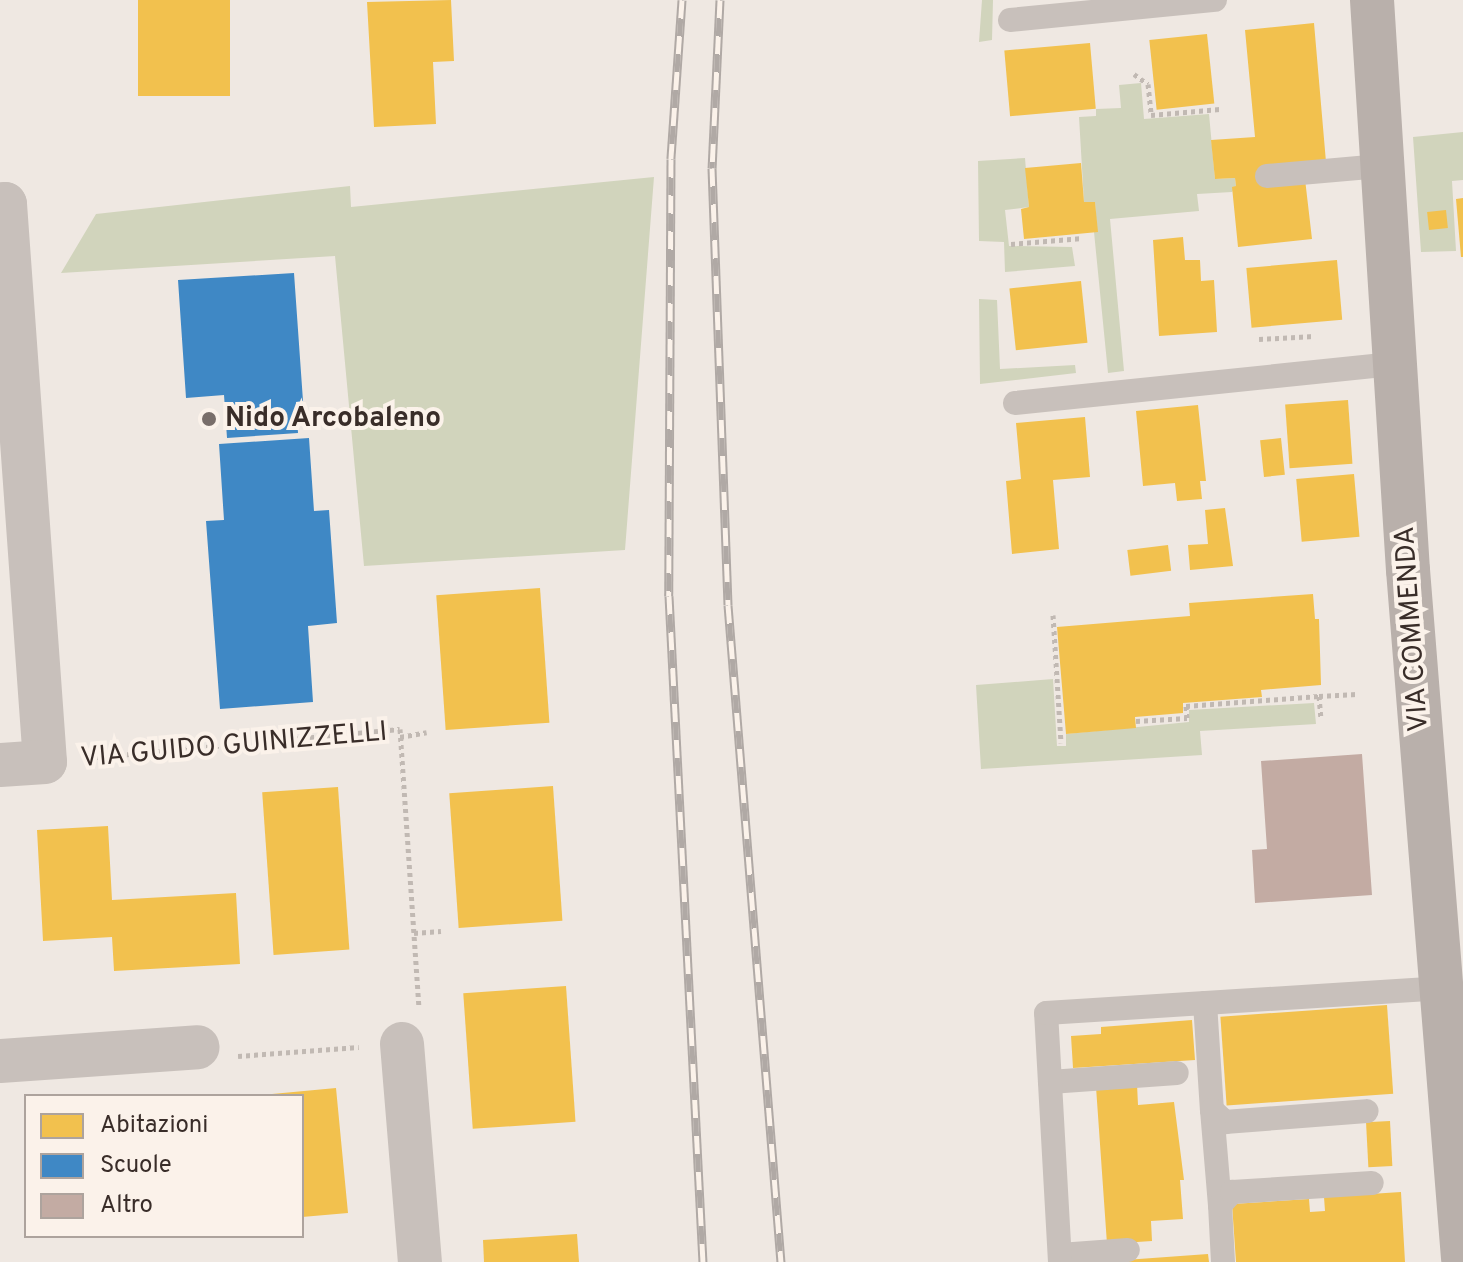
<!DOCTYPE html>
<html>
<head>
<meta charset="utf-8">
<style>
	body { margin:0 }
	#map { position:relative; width:1463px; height:1262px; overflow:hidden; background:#efe8e2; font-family:Overpass,sans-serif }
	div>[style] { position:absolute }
	.green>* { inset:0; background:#d1d4bc }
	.homes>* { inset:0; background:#f2c14e; transform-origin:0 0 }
	.schools>* { inset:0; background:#3f88c5 }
	.building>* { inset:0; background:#c3aba3 }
	.path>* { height:5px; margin-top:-2.5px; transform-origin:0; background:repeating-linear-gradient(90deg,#c1b9b3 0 4px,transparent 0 8px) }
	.lane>* { height:24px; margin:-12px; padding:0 12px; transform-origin:12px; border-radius:12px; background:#c8c0bb }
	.street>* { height:44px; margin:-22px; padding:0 22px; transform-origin:22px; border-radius:22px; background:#c8c0bb }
	.secondary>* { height:44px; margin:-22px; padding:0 22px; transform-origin:22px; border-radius:22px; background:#b9b0ab }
	.rail>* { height:9px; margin-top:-4.5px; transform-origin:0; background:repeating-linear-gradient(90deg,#fbf2ea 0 18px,#b0a9a5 0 36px); box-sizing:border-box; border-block:2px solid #b0a9a5 }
	.dots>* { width:22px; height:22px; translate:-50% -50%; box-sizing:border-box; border:4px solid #fbf2ea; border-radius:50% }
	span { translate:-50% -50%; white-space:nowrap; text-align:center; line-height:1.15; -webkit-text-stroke:8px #fbf2ea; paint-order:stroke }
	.poi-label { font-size:28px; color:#392d29; font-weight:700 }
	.left { translate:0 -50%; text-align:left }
	.street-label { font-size:28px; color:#392d29 }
	.legend { position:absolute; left:24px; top:1094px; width:280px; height:144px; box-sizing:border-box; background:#fbf2ea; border:2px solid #ada39d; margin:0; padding:10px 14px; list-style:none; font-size:24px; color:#392d29 }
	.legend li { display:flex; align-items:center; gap:16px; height:40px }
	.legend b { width:40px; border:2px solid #ada39d }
</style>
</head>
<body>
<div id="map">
	<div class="green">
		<i style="clip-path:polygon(982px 0,993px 0,992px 40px,979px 42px)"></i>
		<i style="clip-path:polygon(1141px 83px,1144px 119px,1209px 114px,1215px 179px,1235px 178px,1236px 186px,1232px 192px,1197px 194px,1199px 211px,1110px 219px,1124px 371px,1108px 373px,1094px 232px,1097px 232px,1095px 202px,1084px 202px,1079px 117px,1096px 116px,1096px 109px,1121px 108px,1119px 85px)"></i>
		<i style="clip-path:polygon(1463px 132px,1463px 180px,1452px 181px,1456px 251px,1421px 252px,1413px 137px)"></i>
		<i style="clip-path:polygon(1025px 158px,1029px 207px,1005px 210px,1009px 246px,1072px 247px,1075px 266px,1005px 272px,1004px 242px,979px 241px,978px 161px)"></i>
		<i style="clip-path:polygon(654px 177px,625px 550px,364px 566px,335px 256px,61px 273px,96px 214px,350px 186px,351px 207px)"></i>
		<i style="clip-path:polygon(979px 299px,997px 300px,1000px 369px,1075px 365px,1076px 373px,980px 384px)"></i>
		<i style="clip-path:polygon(1053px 679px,1057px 746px,1066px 746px,1066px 734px,1189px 722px,1189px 710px,1314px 703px,1316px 724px,1200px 731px,1202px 755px,981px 769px,976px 685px)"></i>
	</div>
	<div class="homes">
		<i style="left:138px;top:0;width:92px;height:96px"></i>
		<i style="clip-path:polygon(451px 0,454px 61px,433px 62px,436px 124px,374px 127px,367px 2px)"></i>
		<i style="clip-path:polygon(1314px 23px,1326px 162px,1258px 168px,1259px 184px,1305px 179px,1312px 239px,1238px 247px,1232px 187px,1236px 186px,1235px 178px,1215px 179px,1211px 140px,1255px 137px,1245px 30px)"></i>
		<i style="left:1207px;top:34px;width:70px;height:58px;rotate:84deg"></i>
		<i style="left:1090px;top:43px;width:66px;height:86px;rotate:85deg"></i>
		<i style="clip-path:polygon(1081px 163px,1084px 202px,1095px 202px,1098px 232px,1024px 239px,1021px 209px,1029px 207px,1025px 168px)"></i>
		<i style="clip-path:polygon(1463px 198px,1463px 257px,1461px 257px,1456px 199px)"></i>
		<i style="left:1446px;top:210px;width:18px;height:19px;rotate:84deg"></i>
		<i style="clip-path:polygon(1183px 237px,1185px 260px,1200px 260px,1201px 281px,1214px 280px,1217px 332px,1159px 336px,1153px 240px)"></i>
		<i style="left:1337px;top:260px;width:60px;height:91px;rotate:85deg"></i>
		<i style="left:1081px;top:281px;width:62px;height:72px;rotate:84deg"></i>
		<i style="left:1348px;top:400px;width:64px;height:63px;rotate:86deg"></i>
		<i style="clip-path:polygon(1198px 405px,1206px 481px,1200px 481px,1202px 499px,1177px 501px,1175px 483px,1143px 486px,1136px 411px)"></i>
		<i style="clip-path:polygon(1085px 417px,1090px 477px,1053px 480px,1059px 549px,1012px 554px,1006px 481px,1021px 479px,1016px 423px)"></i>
		<i style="left:1281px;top:438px;width:37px;height:21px;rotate:84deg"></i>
		<i style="left:1354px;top:474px;width:63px;height:58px;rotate:85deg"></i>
		<i style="clip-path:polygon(1225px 508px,1233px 566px,1190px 570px,1188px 545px,1208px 544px,1205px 510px)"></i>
		<i style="left:1168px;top:545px;width:26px;height:41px;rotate:83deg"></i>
		<i style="left:540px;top:588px;width:135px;height:104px;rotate:86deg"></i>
		<i style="clip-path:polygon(1313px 594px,1315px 619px,1319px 619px,1321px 685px,1261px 690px,1262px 697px,1183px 703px,1183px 713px,1135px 717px,1136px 728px,1066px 734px,1057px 627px,1190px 616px,1189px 603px)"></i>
		<i style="left:553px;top:786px;width:135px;height:104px;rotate:86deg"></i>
		<i style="left:338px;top:787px;width:163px;height:76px;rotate:86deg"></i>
		<i style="clip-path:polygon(108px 826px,112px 900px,236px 893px,240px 964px,114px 971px,112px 937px,43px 941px,37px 830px)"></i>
		<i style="left:566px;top:986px;width:136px;height:103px;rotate:86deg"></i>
		<i style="left:1387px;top:1005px;width:89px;height:167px;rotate:86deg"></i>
		<i style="clip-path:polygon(1192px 1020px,1195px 1060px,1073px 1068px,1071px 1036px,1101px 1034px,1101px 1027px)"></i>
		<i style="clip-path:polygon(1137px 1084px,1138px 1105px,1174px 1102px,1184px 1180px,1180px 1180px,1183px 1219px,1151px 1221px,1152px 1241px,1107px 1244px,1096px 1087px)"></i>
		<i style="clip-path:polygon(336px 1088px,348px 1213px,302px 1217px,302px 1096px,272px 1094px)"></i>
		<i style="left:1390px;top:1121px;width:45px;height:24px;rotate:87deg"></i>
		<i style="clip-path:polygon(1401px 1192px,1405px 1262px,1236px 1262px,1232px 1204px,1309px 1199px,1310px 1212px,1325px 1211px,1324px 1197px)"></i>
		<i style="clip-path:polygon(577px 1234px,579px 1262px,484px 1262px,483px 1240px)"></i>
		<i style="clip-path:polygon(1208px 1254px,1209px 1262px,1125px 1262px,1125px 1260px)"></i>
	</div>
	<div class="schools">
		<i style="clip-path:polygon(294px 273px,303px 401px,296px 402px,298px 433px,227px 438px,224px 395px,186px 398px,178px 280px)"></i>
		<i style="clip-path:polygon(309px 438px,314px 511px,329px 510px,337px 623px,308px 626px,313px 702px,220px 709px,206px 521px,224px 520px,219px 444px)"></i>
	</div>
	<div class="building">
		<i style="clip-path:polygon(1362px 754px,1372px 895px,1255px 903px,1252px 850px,1267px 849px,1261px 761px)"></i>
	</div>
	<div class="path">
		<i style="left:1134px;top:74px;width:17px;rotate:36deg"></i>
		<i style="left:1148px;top:84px;width:31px;rotate:84deg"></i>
		<i style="left:1151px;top:115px;width:69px;rotate:-5deg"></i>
		<i style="left:1011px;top:244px;width:72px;rotate:-4.8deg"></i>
		<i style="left:1259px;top:339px;width:55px;rotate:-3.1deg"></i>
		<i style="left:1053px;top:615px;width:128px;rotate:86.4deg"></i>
		<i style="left:1319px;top:696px;width:38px;rotate:-3deg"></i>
		<i style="left:1136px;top:721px;width:51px;rotate:-3.4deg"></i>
		<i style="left:1187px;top:718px;width:12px;rotate:-95deg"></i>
		<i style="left:1186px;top:706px;width:133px;rotate:-4.3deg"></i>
		<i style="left:1319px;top:696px;width:22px;rotate:85deg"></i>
		<i style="left:400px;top:737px;width:27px;rotate:-10deg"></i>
		<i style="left:87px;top:758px;width:314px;rotate:-5.3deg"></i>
		<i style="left:400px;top:729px;width:280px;rotate:86.1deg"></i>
		<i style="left:414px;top:933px;width:27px;rotate:-4deg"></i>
		<i style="left:238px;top:1056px;width:121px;rotate:-4.3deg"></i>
	</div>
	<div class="lane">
		<i style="left:1010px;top:20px;width:206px;rotate:-5.6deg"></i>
		<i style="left:1267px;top:176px;width:114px;rotate:-5deg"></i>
		<i style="left:1015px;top:403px;width:382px;rotate:-5.9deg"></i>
		<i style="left:1205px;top:1003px;width:107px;rotate:86.3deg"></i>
		<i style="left:1212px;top:1110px;width:18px;rotate:43deg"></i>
		<i style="left:1225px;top:1122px;width:142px;rotate:-4.4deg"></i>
		<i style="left:1050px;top:1082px;width:127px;rotate:-4.1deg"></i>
		<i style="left:1212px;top:1110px;width:95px;rotate:85.2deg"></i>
		<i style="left:1060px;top:1255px;width:68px;rotate:-4.2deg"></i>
		<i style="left:1060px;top:1262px;width:249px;rotate:-93.2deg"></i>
		<i style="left:1046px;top:1013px;width:395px;rotate:-3.6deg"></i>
		<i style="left:1223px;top:1262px;width:57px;rotate:-93deg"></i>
		<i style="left:1220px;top:1205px;width:18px;rotate:-47deg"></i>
		<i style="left:1232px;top:1192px;width:140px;rotate:-3.7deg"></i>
	</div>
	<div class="street">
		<i style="left:0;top:205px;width:5px;rotate:-11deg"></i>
		<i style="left:5px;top:204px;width:559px;rotate:85.9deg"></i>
		<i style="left:45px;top:762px;width:45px;rotate:176.2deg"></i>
		<i style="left:402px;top:1044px;width:219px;rotate:85.3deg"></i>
		<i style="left:0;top:1061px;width:198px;rotate:-4deg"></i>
	</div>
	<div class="secondary">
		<i style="left:1372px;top:0;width:571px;rotate:86.39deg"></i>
		<i style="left:1408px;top:570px;width:690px;rotate:85.43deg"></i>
	</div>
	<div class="rail">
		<i style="left:682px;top:0;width:159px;rotate:94deg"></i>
		<i style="left:671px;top:159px;width:437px;rotate:90.3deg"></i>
		<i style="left:669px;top:596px;width:667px;rotate:87.08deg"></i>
		<i style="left:720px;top:0;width:168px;rotate:92.7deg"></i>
		<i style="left:712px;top:168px;width:437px;rotate:87.9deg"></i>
		<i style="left:728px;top:605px;width:659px;rotate:85.39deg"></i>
	</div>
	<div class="dots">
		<i style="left:209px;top:419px;background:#796e6a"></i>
	</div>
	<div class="poi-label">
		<span class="left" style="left:225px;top:419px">Nido Arcobaleno</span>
	</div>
	<div class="street-label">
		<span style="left:1413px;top:629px;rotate:-94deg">VIA COMMENDA</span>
		<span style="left:234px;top:746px;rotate:-5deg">VIA GUIDO GUINIZZELLI</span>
	</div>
	<ul class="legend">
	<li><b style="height:22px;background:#f2c14e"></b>Abitazioni</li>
	<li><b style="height:22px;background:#3f88c5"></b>Scuole</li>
	<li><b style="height:22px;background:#c3aba3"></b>Altro</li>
	</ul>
</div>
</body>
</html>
